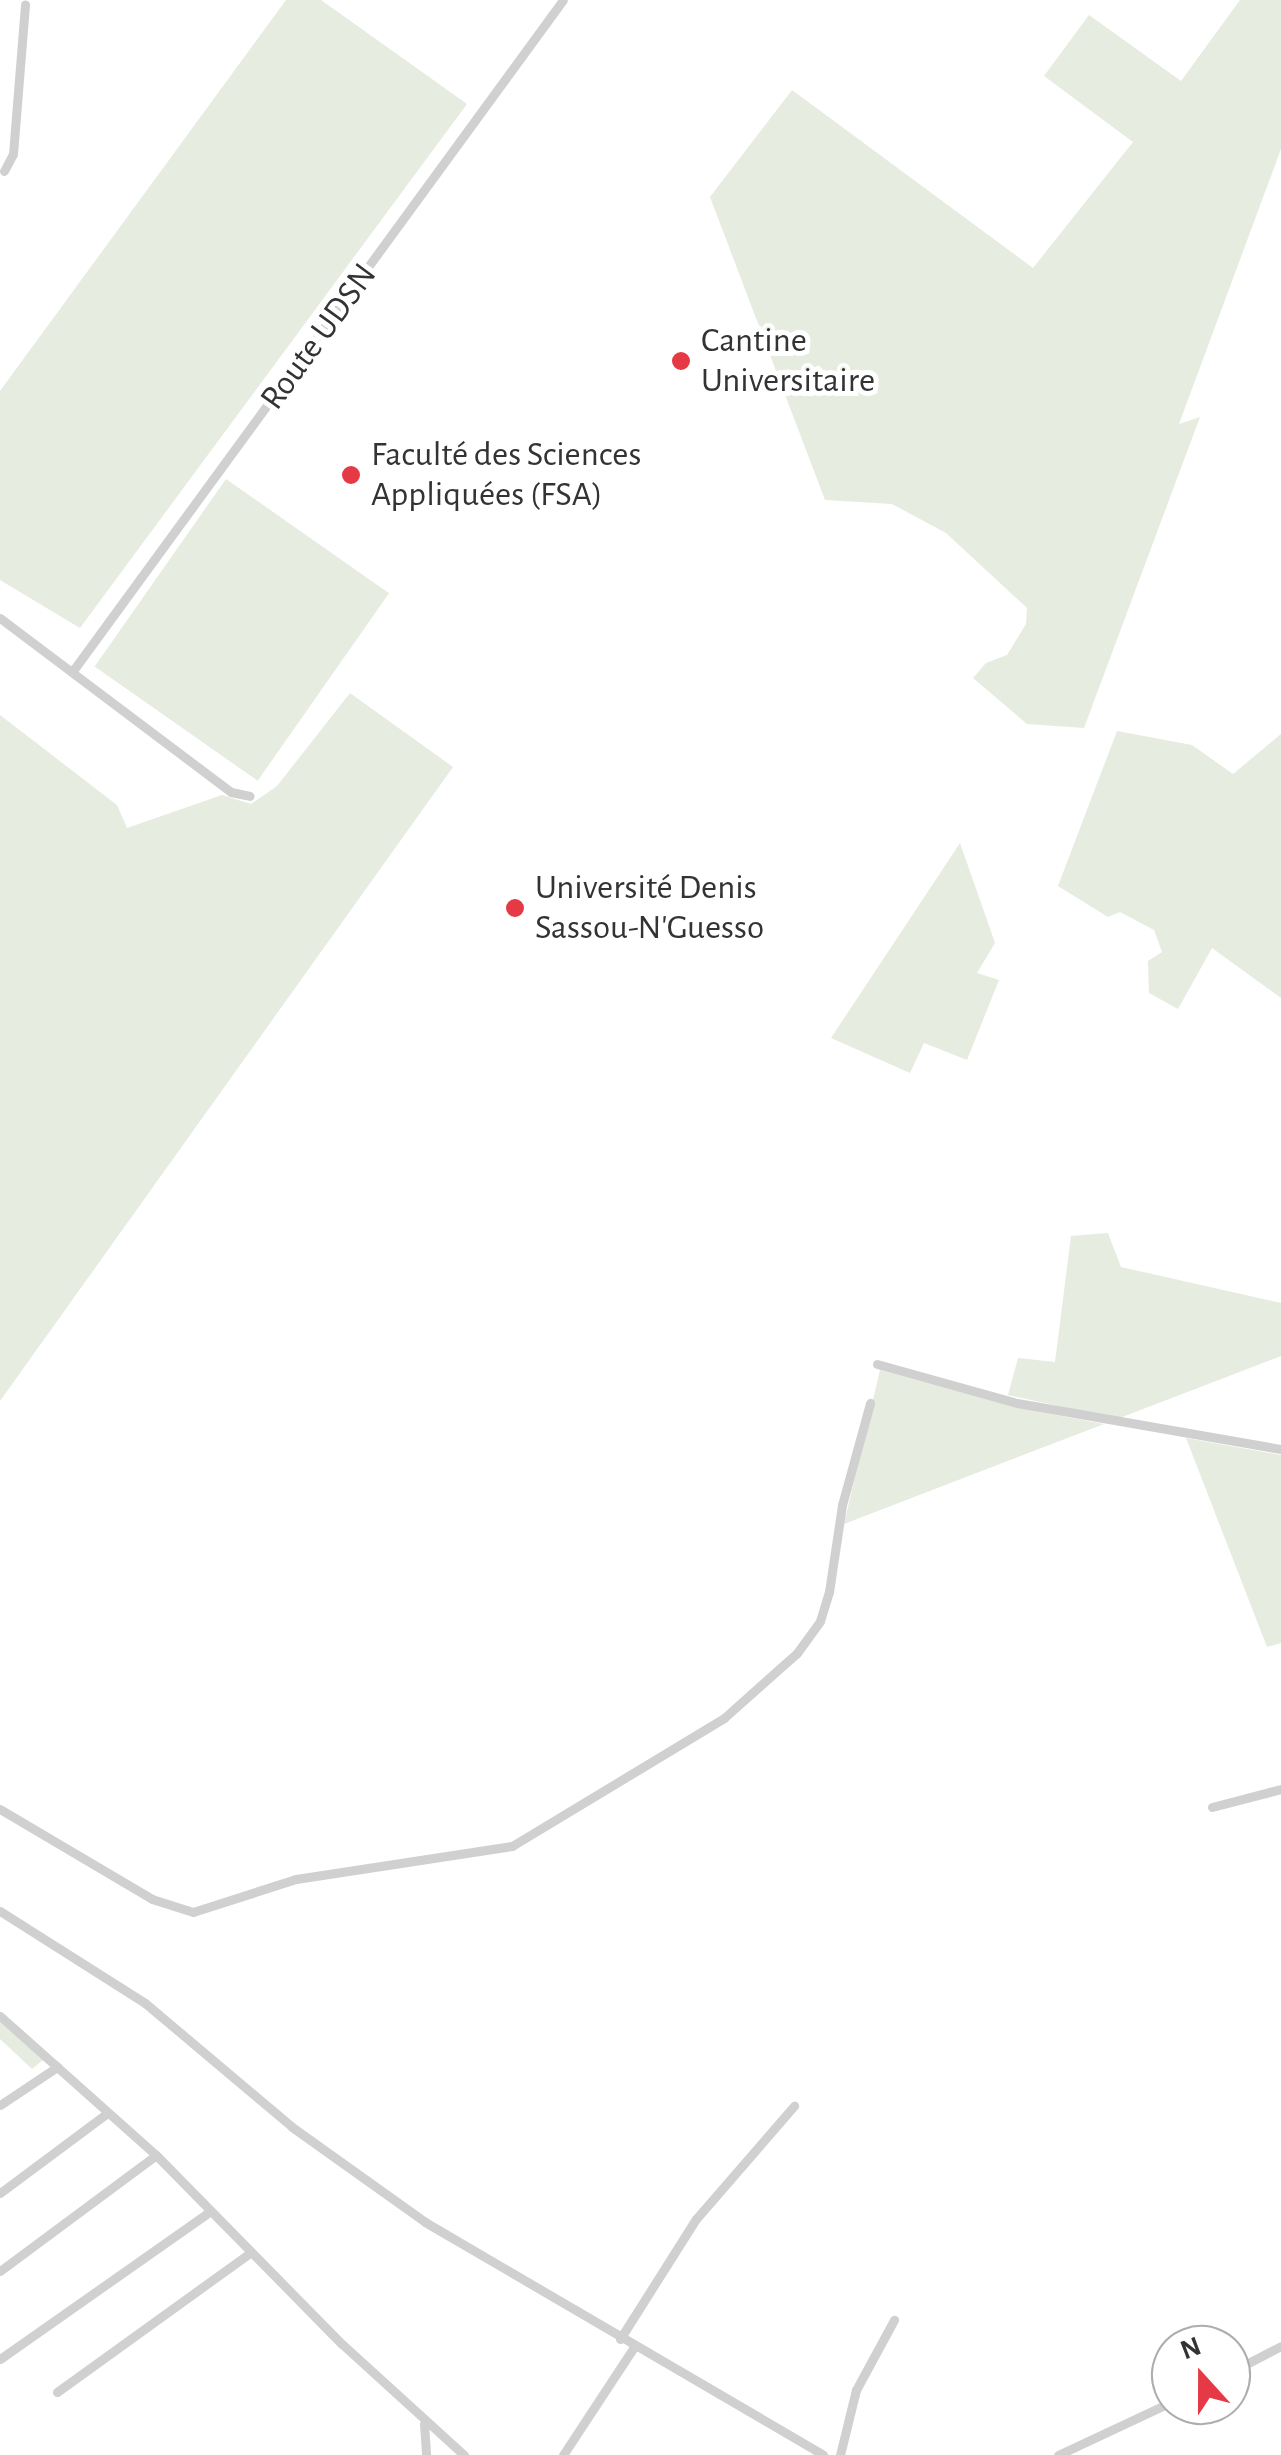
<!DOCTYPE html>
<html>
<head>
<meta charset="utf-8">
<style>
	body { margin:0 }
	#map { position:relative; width:1281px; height:2455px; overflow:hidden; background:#fff; font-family:"Alegreya Sans",sans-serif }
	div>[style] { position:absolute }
	.green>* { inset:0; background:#e6ecdf; transform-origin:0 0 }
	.street>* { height:9px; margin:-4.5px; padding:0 4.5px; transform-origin:4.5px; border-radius:4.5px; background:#d0d0d0 }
	.dots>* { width:28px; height:28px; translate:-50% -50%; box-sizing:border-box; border:5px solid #fff; border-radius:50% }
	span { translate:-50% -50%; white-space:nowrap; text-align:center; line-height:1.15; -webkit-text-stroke:10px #fff; paint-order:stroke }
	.street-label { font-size:35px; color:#333 }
	.poi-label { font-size:35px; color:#333 }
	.left { translate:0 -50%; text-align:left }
	.north { position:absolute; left:1151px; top:2325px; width:100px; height:100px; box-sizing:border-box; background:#fff; border:2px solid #adadad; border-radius:50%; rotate:339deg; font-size:28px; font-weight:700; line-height:40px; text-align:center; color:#333 }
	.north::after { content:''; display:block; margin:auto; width:35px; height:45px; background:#e63946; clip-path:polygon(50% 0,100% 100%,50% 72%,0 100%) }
</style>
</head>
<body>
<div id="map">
	<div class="green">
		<i style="clip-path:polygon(286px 0,321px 0,467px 104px,80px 628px,0 580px,0 391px)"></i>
		<i style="clip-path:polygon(1240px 0,1281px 0,1281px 149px,1179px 424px,1200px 417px,1084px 728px,1027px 724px,973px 678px,986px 663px,1007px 655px,1026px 624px,1027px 608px,946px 533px,892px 504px,825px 500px,710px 197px,792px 90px,1033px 268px,1133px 142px,1044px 76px,1089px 15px,1181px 81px)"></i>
		<i style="left:226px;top:479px;width:199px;height:229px;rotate:35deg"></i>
		<i style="clip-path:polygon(350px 693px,453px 767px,0 1401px,0 715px,117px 805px,127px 828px,222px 795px,251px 804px,277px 786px)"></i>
		<i style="clip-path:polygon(1117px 731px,1192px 745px,1233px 774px,1281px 734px,1281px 998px,1212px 948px,1178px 1009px,1149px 993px,1148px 961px,1162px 952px,1154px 930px,1120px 912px,1108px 917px,1058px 886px)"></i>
		<i style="clip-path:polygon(960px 843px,995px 943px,977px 973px,999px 980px,967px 1060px,924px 1043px,910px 1073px,831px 1038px)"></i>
		<i style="clip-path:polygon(1108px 1233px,1121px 1267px,1281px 1303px,1281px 1356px,1117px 1419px,1008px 1395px,1018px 1358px,1055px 1362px,1071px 1236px)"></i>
		<i style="clip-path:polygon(880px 1370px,1018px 1408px,1104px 1424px,844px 1524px)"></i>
		<i style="clip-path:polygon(1186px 1438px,1281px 1455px,1281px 1643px,1267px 1647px)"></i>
		<i style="clip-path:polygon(0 2022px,43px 2060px,32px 2069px,0 2039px)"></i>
	</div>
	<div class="street">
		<i style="left:4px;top:171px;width:19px;rotate:-62deg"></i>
		<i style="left:13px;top:154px;width:150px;rotate:-85.4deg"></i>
		<i style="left:0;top:618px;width:289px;rotate:37deg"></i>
		<i style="left:231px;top:792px;width:19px;rotate:12deg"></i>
		<i style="left:72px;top:672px;width:832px;rotate:-53.85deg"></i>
		<i style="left:877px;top:1364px;width:145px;rotate:15.6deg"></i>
		<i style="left:1017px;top:1403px;width:268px;rotate:9.9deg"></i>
		<i style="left:1212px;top:1807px;width:71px;rotate:-14.6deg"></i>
		<i style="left:0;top:1809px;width:177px;rotate:30.6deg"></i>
		<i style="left:152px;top:1899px;width:43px;rotate:17.6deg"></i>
		<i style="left:193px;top:1912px;width:108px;rotate:-17.8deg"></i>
		<i style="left:296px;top:1879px;width:219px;rotate:-8.7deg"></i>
		<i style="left:512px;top:1846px;width:248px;rotate:-31.1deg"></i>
		<i style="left:724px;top:1718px;width:98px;rotate:-41.7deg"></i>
		<i style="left:797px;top:1653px;width:39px;rotate:-54deg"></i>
		<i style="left:820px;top:1621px;width:30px;rotate:-73deg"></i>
		<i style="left:829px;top:1592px;width:88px;rotate:-81.5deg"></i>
		<i style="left:842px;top:1505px;width:106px;rotate:-74.6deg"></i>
		<i style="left:0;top:1911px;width:172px;rotate:32.4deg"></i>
		<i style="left:145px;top:2003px;width:192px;rotate:40.1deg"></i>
		<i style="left:292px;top:2127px;width:163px;rotate:35.5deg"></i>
		<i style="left:425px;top:2222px;width:461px;rotate:30.3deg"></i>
		<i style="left:0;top:2016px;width:209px;rotate:41.7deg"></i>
		<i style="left:156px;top:2155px;width:265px;rotate:45.5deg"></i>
		<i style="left:342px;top:2344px;width:165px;rotate:42.3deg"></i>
		<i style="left:0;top:2105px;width:69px;rotate:-33.7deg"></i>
		<i style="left:0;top:2193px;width:132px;rotate:-36.7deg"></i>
		<i style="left:0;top:2271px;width:194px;rotate:-36.6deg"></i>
		<i style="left:620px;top:2339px;width:142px;rotate:-57.7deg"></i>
		<i style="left:696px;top:2219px;width:150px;rotate:-49.1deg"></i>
		<i style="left:0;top:2359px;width:254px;rotate:-35.1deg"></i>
		<i style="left:1231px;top:2372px;width:56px;rotate:-27.5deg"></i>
		<i style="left:57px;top:2392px;width:238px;rotate:-35.8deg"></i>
		<i style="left:424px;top:2424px;width:31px;rotate:86deg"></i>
		<i style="left:563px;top:2455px;width:129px;rotate:-56.7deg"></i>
		<i style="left:840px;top:2455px;width:67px;rotate:-76.2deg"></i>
		<i style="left:856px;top:2390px;width:80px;rotate:-61.5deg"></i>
		<i style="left:1058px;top:2455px;width:125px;rotate:-25.1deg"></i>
	</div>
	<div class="dots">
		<i style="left:681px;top:361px;background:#e63946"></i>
		<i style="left:351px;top:475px;background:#e63946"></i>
		<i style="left:515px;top:908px;background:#e63946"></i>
	</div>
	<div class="street-label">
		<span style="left:319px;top:337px;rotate:-54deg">Route UDSN</span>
	</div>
	<div class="poi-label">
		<span class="left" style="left:701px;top:361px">Cantine<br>Universitaire</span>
		<span class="left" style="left:371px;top:475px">Faculté des Sciences<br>Appliquées (FSA)</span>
		<span class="left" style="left:535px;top:908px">Université Denis<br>Sassou-N'Guesso</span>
	</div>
	<div class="north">N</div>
</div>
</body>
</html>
